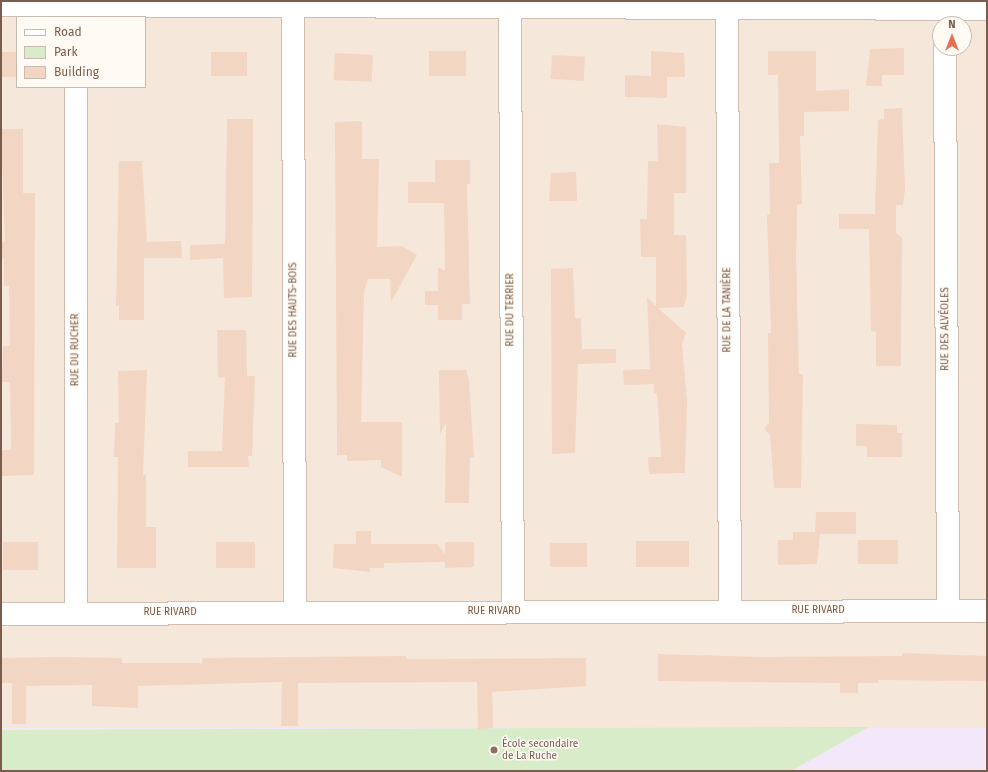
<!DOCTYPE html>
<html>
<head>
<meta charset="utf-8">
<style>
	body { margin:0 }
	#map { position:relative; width:988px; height:772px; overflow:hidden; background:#fdf6ec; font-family:"Fira Sans",sans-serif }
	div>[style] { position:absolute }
	.residential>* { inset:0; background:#f5e8da }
	.education>* { inset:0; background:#f3e8fa; transform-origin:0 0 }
	.green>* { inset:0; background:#d8ecc9 }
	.building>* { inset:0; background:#f3d5c3; transform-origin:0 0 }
	.roads { filter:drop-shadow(1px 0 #d1beb0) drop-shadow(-1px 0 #d1beb0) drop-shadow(0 1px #d1beb0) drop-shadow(0 -1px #d1beb0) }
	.minor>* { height:22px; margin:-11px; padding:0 11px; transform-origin:11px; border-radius:11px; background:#fff }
	.dots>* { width:11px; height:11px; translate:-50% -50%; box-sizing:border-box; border:2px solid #fffaf3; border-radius:50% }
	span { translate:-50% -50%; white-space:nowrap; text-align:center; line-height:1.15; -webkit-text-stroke:3px #fffaf3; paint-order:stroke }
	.street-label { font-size:10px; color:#7a5c4d }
	.education-label { font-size:10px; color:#785e54 }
	.left { translate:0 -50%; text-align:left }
	.frame { position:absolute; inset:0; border:2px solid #7a5c4d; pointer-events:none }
	.legend { position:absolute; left:16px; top:16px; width:130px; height:72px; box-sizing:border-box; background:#fffaf3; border:1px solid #cabbb1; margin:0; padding:5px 7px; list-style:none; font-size:12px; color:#7a5c4d }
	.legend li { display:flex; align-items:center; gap:8px; height:20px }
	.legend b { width:20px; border:1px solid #cabbb1 }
	.north { position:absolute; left:932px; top:16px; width:40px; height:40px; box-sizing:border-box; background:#fffaf3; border:1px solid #cabbb1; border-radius:50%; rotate:0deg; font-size:11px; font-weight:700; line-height:16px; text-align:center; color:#7a5c4d }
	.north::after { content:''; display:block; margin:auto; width:14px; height:18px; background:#e76f51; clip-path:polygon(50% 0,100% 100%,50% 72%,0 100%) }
</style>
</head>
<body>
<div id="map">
	<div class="residential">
		<i style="clip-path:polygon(evenodd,1px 1px,987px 1px,987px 728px,1px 730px,1px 1px,17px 17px,145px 17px,145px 87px,17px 87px,17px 17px,1px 1px,940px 24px,964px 24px,964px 48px,940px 48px,940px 24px)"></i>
	</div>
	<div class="education">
		<i style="left:987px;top:728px;width:43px;height:986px;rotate:90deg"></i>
	</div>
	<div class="green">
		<i style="clip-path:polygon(869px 727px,791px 771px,1px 771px,1px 730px)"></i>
	</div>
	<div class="building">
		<i style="clip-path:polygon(904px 48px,904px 75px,882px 75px,882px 86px,866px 86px,870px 49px)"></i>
		<i style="left:429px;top:51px;width:37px;height:25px"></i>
		<i style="clip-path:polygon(651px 51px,684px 53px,685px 77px,667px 77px,667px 98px,625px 97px,625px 75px,651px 76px)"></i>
		<i style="clip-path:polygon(768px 51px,816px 51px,816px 91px,849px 89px,849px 111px,804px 112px,804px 136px,800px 136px,802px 204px,797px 205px,796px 258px,799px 374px,803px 374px,801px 488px,774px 488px,770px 435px,764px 428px,769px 423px,768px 333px,771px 333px,767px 215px,770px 215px,769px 163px,779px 163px,778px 75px,768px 75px)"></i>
		<i style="left:1px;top:52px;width:16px;height:25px"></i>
		<i style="left:211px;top:52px;width:36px;height:24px"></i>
		<i style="left:335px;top:53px;width:38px;height:27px;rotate:3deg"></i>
		<i style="left:552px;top:55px;width:33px;height:24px;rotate:3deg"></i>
		<i style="clip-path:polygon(902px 108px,905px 188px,903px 205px,896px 205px,896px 233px,902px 238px,901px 366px,876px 366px,876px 332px,871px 331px,869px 229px,839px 229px,839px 214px,875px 214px,878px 120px,884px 119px,884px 109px)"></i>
		<i style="clip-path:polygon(227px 119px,253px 119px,252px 297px,224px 298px,223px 258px,190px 260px,190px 245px,225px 244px)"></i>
		<i style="clip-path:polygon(362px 121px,362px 159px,379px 159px,377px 247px,402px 246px,417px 255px,391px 302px,390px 279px,368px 279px,364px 292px,361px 422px,402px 422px,402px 477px,381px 467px,381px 460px,347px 461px,347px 455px,337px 455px,335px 122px)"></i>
		<i style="clip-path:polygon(657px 124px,686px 127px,686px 193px,674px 193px,674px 235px,686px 235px,687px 294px,684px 307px,658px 308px,686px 333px,682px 344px,687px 401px,685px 473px,649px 474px,648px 457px,661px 457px,657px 393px,654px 393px,654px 384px,624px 385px,623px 370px,650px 369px,647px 297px,656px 306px,656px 257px,641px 257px,640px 219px,647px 219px,648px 161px,658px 161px)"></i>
		<i style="clip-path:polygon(1px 129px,23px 129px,23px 193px,35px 193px,34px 475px,1px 476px,1px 450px,11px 450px,10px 382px,2px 382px,3px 346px,10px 346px,9px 286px,4px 286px,4px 259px,1px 259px,1px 242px,5px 242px)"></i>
		<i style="clip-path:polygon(435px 160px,470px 160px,470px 184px,467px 184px,470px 304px,462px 304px,462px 320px,438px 320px,438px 305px,425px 305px,425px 291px,438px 291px,438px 267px,445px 271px,444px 203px,408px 203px,408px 182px,435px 182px)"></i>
		<i style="clip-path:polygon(119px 161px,142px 161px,147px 242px,181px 241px,182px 258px,144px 258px,144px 320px,119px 320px,119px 306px,116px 306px)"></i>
		<i style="clip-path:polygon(576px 172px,577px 201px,549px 201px,551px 173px)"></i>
		<i style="clip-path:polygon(573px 268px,575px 318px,581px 318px,582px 349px,616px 349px,616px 363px,578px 364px,575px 453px,552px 454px,551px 269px)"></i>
		<i style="clip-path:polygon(217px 330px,246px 330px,247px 376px,255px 376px,252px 456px,248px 456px,249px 467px,188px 467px,188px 451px,222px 451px,225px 377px,218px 378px)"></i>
		<i style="clip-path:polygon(147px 370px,143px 475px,146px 475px,146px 527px,156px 527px,156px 568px,117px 568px,118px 457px,114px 457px,115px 423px,119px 423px,118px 371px)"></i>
		<i style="clip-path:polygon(439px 370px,466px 370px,469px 380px,474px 457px,470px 457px,469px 503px,445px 503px,446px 423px,440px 434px)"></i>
		<i style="clip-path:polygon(856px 424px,897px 425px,897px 433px,902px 433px,902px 457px,867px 457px,867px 446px,856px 446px)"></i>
		<i style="clip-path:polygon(816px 512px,856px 512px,856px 534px,820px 534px,817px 564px,778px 565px,778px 540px,793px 540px,793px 532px,815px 532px)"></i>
		<i style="clip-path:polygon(356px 531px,371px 531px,371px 544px,437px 544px,445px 554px,445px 542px,474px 542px,474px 567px,445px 568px,445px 562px,384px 563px,384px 568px,370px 568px,370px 572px,333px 568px,334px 544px,356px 544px)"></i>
		<i style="left:898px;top:540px;width:24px;height:40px;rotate:90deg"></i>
		<i style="left:689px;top:541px;width:26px;height:53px;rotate:90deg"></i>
		<i style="left:3px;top:542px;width:35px;height:28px"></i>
		<i style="left:216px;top:542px;width:39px;height:26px"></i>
		<i style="left:550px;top:543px;width:37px;height:24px"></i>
		<i style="clip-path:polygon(902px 653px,987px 656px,987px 681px,878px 680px,878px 683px,858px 683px,858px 693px,840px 693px,840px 683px,658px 681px,658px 654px,761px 657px,902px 656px)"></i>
		<i style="clip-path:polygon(406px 656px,406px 659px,586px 658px,586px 686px,492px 692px,493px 728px,478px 729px,477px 682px,298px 683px,298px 726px,281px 726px,282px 682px,138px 686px,138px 708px,92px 706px,92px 685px,26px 686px,26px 724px,12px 724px,12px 683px,1px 683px,1px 658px,58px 657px,122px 658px,122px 663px,202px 663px,202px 658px)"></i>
	</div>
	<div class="roads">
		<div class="minor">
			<i style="left:1px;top:5px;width:986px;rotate:0.23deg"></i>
			<i style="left:293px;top:7px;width:606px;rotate:89.81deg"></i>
			<i style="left:510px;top:8px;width:604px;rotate:89.72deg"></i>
			<i style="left:727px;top:8px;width:604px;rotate:89.72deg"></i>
			<i style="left:945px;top:48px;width:563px;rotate:89.69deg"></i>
			<i style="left:76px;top:613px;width:526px;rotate:-90deg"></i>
			<i style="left:1px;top:614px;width:986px;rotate:-0.17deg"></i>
		</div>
	</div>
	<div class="dots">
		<i style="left:494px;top:750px;background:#8d6e63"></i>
	</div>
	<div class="street-label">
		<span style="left:294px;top:310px;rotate:-90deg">RUE DES HAUTS-BOIS</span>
		<span style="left:511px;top:310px;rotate:-90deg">RUE DU TERRIER</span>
		<span style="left:728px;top:310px;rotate:-90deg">RUE DE LA TANIÈRE</span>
		<span style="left:946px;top:329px;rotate:-90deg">RUE DES ALVÉOLES</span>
		<span style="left:76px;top:350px;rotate:-90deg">RUE DU RUCHER</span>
		<span style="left:818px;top:611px">RUE RIVARD</span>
		<span style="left:494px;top:612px">RUE RIVARD</span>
		<span style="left:170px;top:613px">RUE RIVARD</span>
	</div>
	<div class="education-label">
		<span class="left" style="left:502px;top:750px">École secondaire<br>de La Ruche</span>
	</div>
	<div class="frame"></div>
	<ul class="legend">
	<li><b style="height:5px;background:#fff"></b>Road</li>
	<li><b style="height:11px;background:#d8ecc9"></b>Park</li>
	<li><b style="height:11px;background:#f3d5c3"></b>Building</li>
	</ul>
	<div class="north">N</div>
</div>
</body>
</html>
